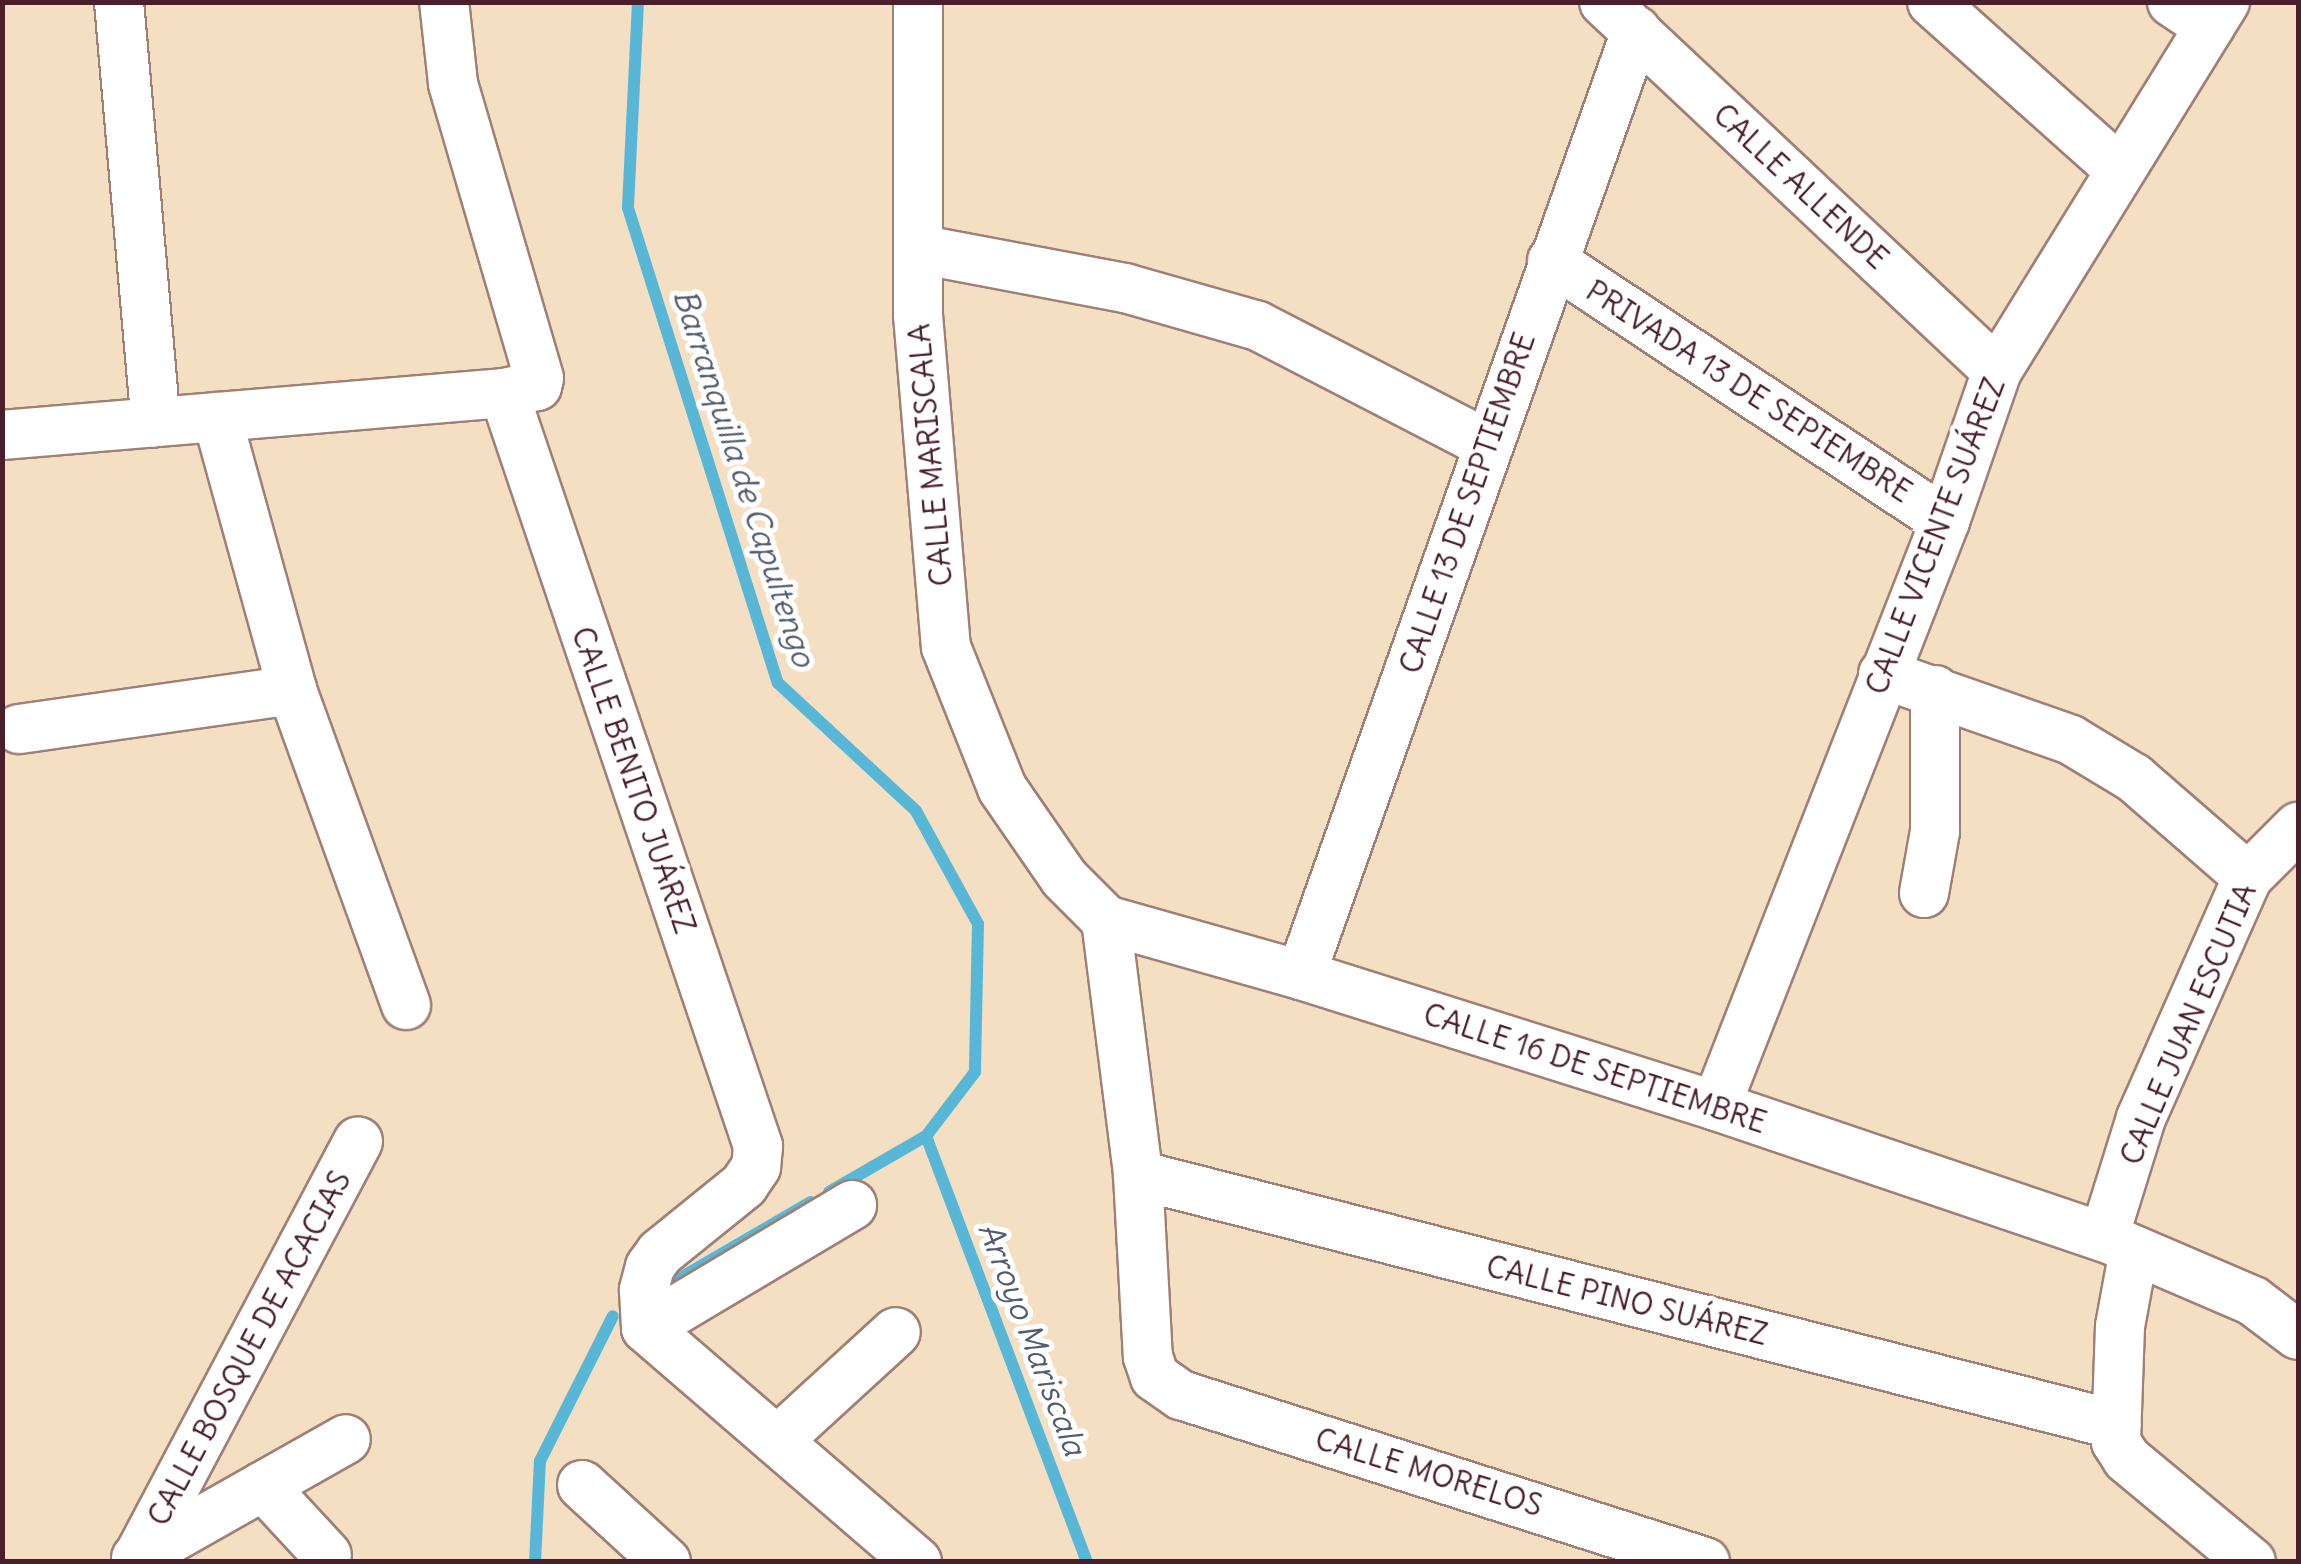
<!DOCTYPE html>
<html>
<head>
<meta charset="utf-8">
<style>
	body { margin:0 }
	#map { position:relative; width:2301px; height:1564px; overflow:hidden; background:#f4dfc2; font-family:Delius,sans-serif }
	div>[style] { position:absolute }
	.stream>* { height:12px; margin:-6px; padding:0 6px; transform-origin:6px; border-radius:6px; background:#58b7d6 }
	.roads { filter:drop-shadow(2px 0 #9f7f76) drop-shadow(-2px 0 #9f7f76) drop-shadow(0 2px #9f7f76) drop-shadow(0 -2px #9f7f76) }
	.minor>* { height:48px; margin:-24px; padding:0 24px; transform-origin:24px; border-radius:24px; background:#fff }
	span { translate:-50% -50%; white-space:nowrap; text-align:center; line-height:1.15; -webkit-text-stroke:10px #fff; paint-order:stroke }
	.street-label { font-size:30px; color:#4a1f2b }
	.water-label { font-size:32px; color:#505c6f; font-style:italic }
	.frame { position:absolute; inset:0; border:5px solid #4a1f2b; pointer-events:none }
</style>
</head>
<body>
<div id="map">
	<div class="stream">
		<i style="left:638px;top:2px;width:206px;rotate:92.8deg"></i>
		<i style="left:628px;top:208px;width:498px;rotate:72.5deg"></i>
		<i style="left:778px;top:683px;width:188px;rotate:42.8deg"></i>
		<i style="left:916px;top:811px;width:129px;rotate:61.2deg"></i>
		<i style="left:978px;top:924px;width:148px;rotate:91.2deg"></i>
		<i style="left:975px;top:1072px;width:81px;rotate:127.4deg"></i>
		<i style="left:926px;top:1136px;width:112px;rotate:150deg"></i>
		<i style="left:926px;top:1136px;width:455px;rotate:69.3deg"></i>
		<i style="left:675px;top:1281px;width:157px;rotate:-30.2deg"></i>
		<i style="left:535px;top:1562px;width:101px;rotate:-87.2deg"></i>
		<i style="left:540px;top:1461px;width:162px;rotate:-63.3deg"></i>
	</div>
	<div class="roads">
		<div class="minor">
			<i style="left:119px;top:2px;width:422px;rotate:85deg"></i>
			<i style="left:918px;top:2px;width:313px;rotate:90deg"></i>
			<i style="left:918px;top:315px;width:333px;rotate:85.2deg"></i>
			<i style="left:946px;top:647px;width:152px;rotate:68.3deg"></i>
			<i style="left:1002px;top:788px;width:109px;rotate:55.4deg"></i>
			<i style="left:1064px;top:878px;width:59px;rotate:45deg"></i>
			<i style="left:1106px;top:920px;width:203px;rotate:15.8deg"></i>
			<i style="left:1301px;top:975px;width:435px;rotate:17.5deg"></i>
			<i style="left:1716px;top:1106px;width:410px;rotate:18.7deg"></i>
			<i style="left:2104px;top:1237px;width:162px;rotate:23.2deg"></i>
			<i style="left:2253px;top:1301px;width:56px;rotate:37.1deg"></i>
			<i style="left:1604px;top:2px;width:539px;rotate:43.2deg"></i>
			<i style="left:1932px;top:2px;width:252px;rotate:41.8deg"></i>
			<i style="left:2172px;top:2px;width:45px;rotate:34deg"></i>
			<i style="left:918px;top:249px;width:211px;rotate:10.7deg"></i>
			<i style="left:1125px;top:288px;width:138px;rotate:15.9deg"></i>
			<i style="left:1258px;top:326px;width:258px;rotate:27.3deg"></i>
			<i style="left:1552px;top:261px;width:471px;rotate:33.5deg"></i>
			<i style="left:504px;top:393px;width:795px;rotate:71.36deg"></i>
			<i style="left:758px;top:1146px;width:21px;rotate:95deg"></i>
			<i style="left:756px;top:1167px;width:22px;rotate:124deg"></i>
			<i style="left:744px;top:1185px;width:108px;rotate:141deg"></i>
			<i style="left:660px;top:1253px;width:17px;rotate:126deg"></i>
			<i style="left:650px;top:1267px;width:24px;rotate:105deg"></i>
			<i style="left:644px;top:1290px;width:38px;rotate:87deg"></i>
			<i style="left:646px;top:1328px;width:358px;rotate:40.8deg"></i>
			<i style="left:217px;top:417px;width:283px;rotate:74.6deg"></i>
			<i style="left:292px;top:690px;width:335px;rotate:70.1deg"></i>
			<i style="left:2px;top:435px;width:504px;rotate:-4.78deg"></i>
			<i style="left:504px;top:393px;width:34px;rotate:-12deg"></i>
			<i style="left:537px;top:386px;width:8px;rotate:-76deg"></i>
			<i style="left:539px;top:378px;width:307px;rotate:-106.3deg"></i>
			<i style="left:453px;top:83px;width:81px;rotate:-96.3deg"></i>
			<i style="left:1883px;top:674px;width:199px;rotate:19.3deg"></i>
			<i style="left:2071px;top:740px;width:74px;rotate:31.1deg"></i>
			<i style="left:2134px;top:778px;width:151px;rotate:41deg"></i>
			<i style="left:19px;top:729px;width:276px;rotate:-8.1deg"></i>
			<i style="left:1924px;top:893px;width:63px;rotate:-79.9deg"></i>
			<i style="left:1935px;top:831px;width:141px;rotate:-90deg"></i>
			<i style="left:1106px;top:920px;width:257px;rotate:82.8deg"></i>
			<i style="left:1138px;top:1175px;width:182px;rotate:86.9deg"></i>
			<i style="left:1148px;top:1357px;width:21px;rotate:71deg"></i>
			<i style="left:1155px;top:1377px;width:32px;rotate:35deg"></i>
			<i style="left:1181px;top:1395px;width:550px;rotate:17.68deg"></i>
			<i style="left:1301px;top:975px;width:1002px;rotate:-70.46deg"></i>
			<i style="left:1716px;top:1106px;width:628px;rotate:-68.62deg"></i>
			<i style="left:1945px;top:521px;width:159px;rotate:-70.9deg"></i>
			<i style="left:1997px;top:371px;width:434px;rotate:-58.3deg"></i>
			<i style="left:1138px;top:1175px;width:1010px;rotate:14.33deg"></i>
			<i style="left:2104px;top:1237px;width:125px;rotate:-72.7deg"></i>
			<i style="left:2141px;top:1118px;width:264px;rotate:-66.1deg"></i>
			<i style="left:2248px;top:877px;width:71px;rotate:-45deg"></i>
			<i style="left:2134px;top:1250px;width:77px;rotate:100.4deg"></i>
			<i style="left:2120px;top:1326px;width:116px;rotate:92deg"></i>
			<i style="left:2116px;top:1442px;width:20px;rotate:57deg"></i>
			<i style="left:2127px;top:1459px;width:161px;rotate:39.7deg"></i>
			<i style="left:646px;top:1328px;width:240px;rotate:-30.8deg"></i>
			<i style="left:777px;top:1441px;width:161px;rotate:-42.5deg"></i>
			<i style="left:582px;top:1485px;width:114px;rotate:42.5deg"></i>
			<i style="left:263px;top:1486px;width:94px;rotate:47.2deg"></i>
			<i style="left:139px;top:1555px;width:468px;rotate:-62.1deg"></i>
			<i style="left:136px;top:1558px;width:241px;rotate:-29.5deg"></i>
		</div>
	</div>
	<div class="street-label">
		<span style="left:1801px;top:186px;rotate:43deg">CALLE ALLENDE</span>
		<span style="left:1749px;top:391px;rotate:33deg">PRIVADA 13 DE SEPIEMBRE</span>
		<span style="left:930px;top:455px;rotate:-95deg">CALLE MARISCALA</span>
		<span style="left:1467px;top:503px;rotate:-71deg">CALLE 13 DE SEPTIEMBRE</span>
		<span style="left:1935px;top:536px;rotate:-69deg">CALLE VICENTE SUÁREZ</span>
		<span style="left:634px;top:780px;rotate:71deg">CALLE BENITO JUÁREZ</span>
		<span style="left:2188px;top:1024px;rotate:-67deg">CALLE JUAN ESCUTIA</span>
		<span style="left:1595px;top:1068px;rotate:18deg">CALLE 16 DE SEPTIEMBRE</span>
		<span style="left:1627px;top:1300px;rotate:14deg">CALLE PINO SUÁREZ</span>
		<span style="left:249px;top:1348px;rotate:-62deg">CALLE BOSQUE DE ACACIAS</span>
		<span style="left:1429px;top:1472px;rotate:17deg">CALLE MORELOS</span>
	</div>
	<div class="water-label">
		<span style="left:744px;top:478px;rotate:72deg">Barranquilla de Capultengo</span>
		<span style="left:1032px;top:1339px;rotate:69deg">Arroyo Mariscala</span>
	</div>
	<div class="frame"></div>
</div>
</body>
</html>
